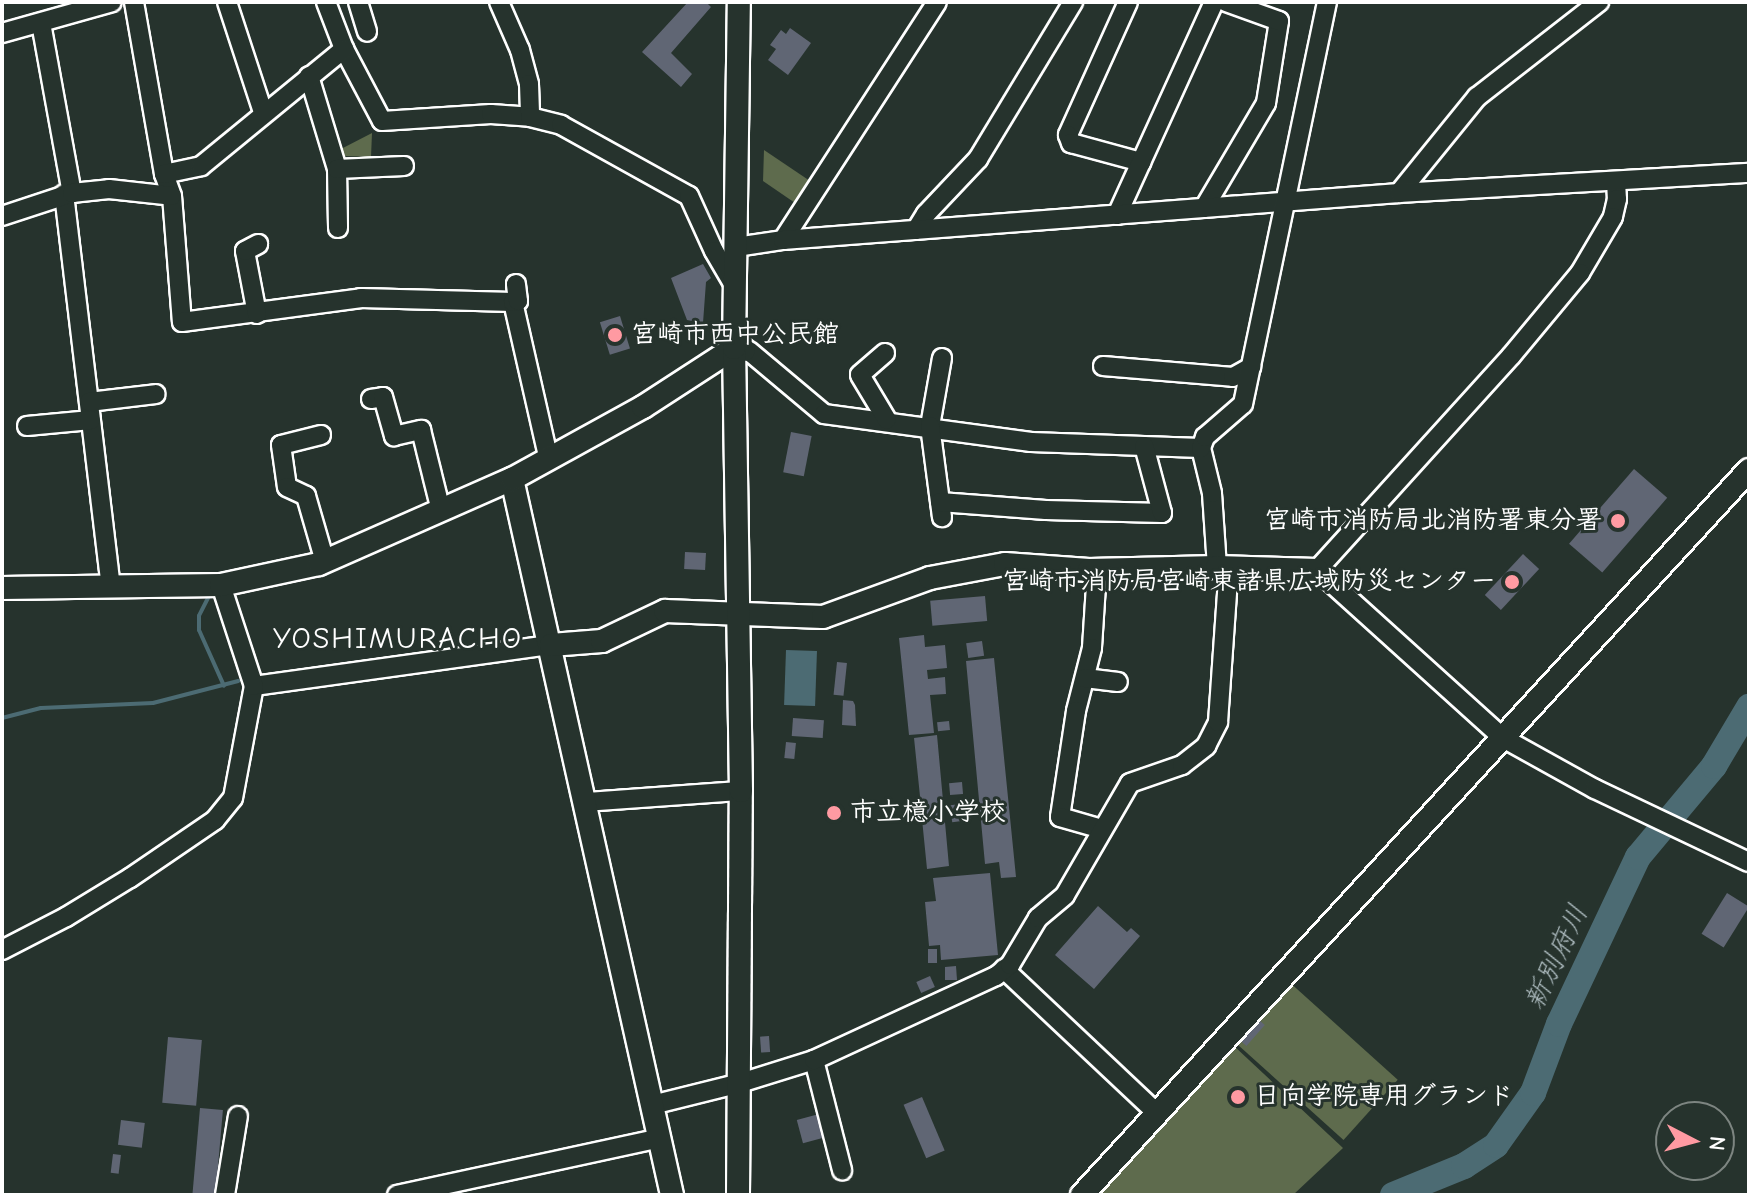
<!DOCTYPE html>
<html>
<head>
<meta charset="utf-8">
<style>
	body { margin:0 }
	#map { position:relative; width:1751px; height:1197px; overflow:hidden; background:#26332d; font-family:"Comic Neue","Klee One",sans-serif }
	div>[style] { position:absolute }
	.green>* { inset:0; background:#5e6b4d; transform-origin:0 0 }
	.water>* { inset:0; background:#4c6b73; transform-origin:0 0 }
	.stream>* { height:4px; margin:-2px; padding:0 2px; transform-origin:2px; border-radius:2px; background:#4c6b73 }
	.river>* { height:26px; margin:-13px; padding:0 13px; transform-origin:13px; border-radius:13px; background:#4c6b73 }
	.building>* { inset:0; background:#606674; transform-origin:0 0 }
	.roads { filter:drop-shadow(2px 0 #fff) drop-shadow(-2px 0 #fff) drop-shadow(0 2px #fff) drop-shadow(0 -2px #fff) }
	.minor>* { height:18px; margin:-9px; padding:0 9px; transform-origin:9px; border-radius:9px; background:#26332d }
	.tertiary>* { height:22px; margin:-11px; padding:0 11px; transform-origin:11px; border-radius:11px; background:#26332d }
	.dots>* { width:22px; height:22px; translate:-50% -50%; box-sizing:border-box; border:4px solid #26332d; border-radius:50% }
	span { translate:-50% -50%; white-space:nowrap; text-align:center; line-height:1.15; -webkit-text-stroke:6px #26332d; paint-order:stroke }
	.poi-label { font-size:26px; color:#fff; font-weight:700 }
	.left { translate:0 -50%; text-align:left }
	.right { translate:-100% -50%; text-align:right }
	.water-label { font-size:28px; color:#aebcc0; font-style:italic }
	.quarter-label { font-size:30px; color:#fff; letter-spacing:2px }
	.frame { position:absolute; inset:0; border:4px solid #fff; pointer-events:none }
	.north { position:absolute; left:1655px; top:1101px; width:80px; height:80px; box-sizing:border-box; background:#26332d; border:2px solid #7d8581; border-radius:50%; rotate:96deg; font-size:22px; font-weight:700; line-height:32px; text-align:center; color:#fff }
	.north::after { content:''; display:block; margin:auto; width:28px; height:36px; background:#ff9aa2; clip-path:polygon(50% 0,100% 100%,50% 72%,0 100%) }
</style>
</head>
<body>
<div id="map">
	<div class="green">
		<i style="clip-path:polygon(372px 133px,371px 157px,345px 156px,341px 149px)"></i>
		<i style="clip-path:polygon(764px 150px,813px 183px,798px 205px,763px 181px)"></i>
		<i style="left:1287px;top:980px;width:149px;height:81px;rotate:42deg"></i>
		<i style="clip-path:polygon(1234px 1046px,1343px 1148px,1293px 1195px,1100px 1195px)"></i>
	</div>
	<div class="water">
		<i style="left:786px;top:650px;width:31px;height:55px;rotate:2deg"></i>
	</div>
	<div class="stream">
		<i style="left:209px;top:596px;width:22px;rotate:117deg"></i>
		<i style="left:199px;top:616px;width:14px;rotate:90deg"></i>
		<i style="left:199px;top:630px;width:61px;rotate:65.9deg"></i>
		<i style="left:2px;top:718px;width:40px;rotate:-14.4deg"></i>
		<i style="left:41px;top:708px;width:112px;rotate:-2.6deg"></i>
		<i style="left:153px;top:703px;width:88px;rotate:-14.5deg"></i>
	</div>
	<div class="river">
		<i style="left:1393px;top:1195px;width:77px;rotate:-22.2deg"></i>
		<i style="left:1464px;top:1166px;width:38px;rotate:-33deg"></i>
		<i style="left:1496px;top:1145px;width:64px;rotate:-54.6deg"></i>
		<i style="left:1533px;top:1093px;width:74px;rotate:-69.4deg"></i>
		<i style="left:1559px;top:1024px;width:185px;rotate:-64.7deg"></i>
		<i style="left:1638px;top:857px;width:119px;rotate:-50.1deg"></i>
		<i style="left:1714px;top:766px;width:69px;rotate:-59.3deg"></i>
	</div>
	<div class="building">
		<i style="clip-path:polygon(688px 2px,706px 2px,711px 7px,671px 53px,692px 74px,681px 87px,642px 52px)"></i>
		<i style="clip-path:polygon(790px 28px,811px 43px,788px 75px,768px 60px,776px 49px,770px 45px,781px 30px,786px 34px)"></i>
		<i style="clip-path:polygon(703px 264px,711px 278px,706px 282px,703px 323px,687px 320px,671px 278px)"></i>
		<i style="left:620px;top:316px;width:34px;height:21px;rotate:73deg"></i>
		<i style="left:791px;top:432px;width:21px;height:41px;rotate:11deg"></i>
		<i style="left:1634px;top:469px;width:44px;height:99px;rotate:41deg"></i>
		<i style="left:685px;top:552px;width:21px;height:17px;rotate:3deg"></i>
		<i style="left:1523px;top:554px;width:22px;height:56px;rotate:43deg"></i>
		<i style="left:985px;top:596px;width:25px;height:55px;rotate:85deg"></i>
		<i style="clip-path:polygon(924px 635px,925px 647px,945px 645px,947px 668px,927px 670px,928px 679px,945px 677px,946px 694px,930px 695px,934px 733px,909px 735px,899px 638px)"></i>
		<i style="left:982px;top:641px;width:15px;height:16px;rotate:82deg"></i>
		<i style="clip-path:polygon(994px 658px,1016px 877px,1001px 878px,999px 862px,985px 864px,966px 661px)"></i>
		<i style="left:837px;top:662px;width:10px;height:33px;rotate:6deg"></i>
		<i style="clip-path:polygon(843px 700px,853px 701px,855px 705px,856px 726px,842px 725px)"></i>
		<i style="left:793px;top:718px;width:31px;height:18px;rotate:4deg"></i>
		<i style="left:949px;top:721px;width:9px;height:12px;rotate:84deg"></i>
		<i style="clip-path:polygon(937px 735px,949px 866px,927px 869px,922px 819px,911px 820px,910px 807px,921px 806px,914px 738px)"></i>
		<i style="left:786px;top:742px;width:10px;height:16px;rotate:6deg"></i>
		<i style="left:962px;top:782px;width:12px;height:13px;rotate:85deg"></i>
		<i style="left:969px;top:803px;width:17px;height:19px;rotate:83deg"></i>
		<i style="clip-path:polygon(990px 873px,998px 955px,941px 960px,940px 945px,929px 946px,925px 902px,936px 901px,933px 878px)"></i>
		<i style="left:1727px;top:893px;width:26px;height:48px;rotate:32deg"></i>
		<i style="clip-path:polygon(1098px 906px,1127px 932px,1131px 928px,1140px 936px,1094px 989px,1055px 955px)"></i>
		<i style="left:928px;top:949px;width:9px;height:14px"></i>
		<i style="clip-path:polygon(956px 966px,957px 980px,945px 980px,945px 967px)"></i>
		<i style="left:930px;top:976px;width:12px;height:15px;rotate:66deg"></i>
		<i style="left:1258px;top:1019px;width:9px;height:28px;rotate:41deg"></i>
		<i style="left:769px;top:1036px;width:16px;height:9px;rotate:86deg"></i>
		<i style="left:168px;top:1037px;width:34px;height:66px;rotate:5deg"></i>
		<i style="left:922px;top:1097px;width:58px;height:20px;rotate:67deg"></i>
		<i style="left:200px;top:1108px;width:23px;height:87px;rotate:5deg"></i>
		<i style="left:819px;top:1114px;width:24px;height:23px;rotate:75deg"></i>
		<i style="left:121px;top:1120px;width:24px;height:25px;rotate:7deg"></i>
		<i style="left:113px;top:1154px;width:8px;height:19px;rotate:7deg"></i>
	</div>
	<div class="roads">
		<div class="minor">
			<i style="left:134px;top:2px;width:175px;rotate:80.1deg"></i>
			<i style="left:164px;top:174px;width:23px;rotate:70deg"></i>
			<i style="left:172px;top:196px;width:126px;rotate:85.5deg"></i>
			<i style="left:182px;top:322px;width:181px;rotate:-7.6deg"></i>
			<i style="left:361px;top:298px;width:152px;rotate:1.5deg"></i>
			<i style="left:513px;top:302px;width:162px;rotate:77.2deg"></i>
			<i style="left:227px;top:2px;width:116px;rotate:71.9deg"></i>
			<i style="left:326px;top:2px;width:50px;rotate:69deg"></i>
			<i style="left:344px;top:49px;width:81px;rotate:62.2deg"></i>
			<i style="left:382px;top:121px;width:109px;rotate:-3.7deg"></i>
			<i style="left:491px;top:114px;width:39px;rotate:4deg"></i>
			<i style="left:358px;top:2px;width:31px;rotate:73deg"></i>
			<i style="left:499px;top:2px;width:52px;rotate:66.4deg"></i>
			<i style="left:520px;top:50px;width:35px;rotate:75deg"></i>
			<i style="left:529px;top:84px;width:33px;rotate:88deg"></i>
			<i style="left:530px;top:117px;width:32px;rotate:14deg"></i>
			<i style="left:561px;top:125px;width:146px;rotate:29deg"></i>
			<i style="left:689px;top:196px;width:60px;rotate:65.6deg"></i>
			<i style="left:714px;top:251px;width:42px;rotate:59.7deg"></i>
			<i style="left:1128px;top:2px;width:146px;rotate:114.3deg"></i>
			<i style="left:1068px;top:135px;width:9px;rotate:69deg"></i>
			<i style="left:1071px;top:143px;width:73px;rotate:15.2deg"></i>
			<i style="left:41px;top:23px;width:173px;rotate:79.7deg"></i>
			<i style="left:2px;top:33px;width:114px;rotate:-15.7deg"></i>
			<i style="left:309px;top:76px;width:97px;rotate:73.2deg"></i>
			<i style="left:337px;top:169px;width:59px;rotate:89deg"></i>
			<i style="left:337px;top:169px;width:67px;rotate:-2.6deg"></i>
			<i style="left:164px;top:174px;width:38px;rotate:-12deg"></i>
			<i style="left:201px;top:166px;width:185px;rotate:-39.3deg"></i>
			<i style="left:1616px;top:181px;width:18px;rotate:87deg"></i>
			<i style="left:1617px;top:199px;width:18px;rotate:103deg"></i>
			<i style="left:1613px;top:217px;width:65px;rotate:120.5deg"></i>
			<i style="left:1580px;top:273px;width:108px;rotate:129.7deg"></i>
			<i style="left:1511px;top:356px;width:289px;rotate:132.2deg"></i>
			<i style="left:1317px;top:570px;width:251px;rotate:42.1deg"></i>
			<i style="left:1503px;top:738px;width:105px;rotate:29deg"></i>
			<i style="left:1595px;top:789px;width:170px;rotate:25.4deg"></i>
			<i style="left:1399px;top:193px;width:124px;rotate:-50.9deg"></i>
			<i style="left:1477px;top:97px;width:155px;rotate:-37.9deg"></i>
			<i style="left:64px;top:194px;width:396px;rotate:83.2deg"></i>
			<i style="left:1204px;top:208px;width:122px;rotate:-59.4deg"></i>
			<i style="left:1266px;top:103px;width:83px;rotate:-81deg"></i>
			<i style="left:1279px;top:21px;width:56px;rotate:-160.3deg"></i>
			<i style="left:1117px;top:215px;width:234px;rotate:-65.5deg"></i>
			<i style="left:2px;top:216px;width:74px;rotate:-18.2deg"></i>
			<i style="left:72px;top:193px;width:37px;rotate:-6deg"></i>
			<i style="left:109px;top:189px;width:63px;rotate:6.3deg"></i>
			<i style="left:916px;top:230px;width:19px;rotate:-58deg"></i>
			<i style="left:926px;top:214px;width:76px;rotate:-46.6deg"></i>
			<i style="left:978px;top:159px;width:184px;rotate:-58.8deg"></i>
			<i style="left:783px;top:240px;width:283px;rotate:-57.1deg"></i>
			<i style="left:736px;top:247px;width:48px;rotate:-8.5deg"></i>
			<i style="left:783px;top:240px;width:618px;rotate:-4.36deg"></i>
			<i style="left:1399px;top:193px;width:351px;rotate:-3.3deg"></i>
			<i style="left:513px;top:302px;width:5px;rotate:-11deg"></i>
			<i style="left:518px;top:301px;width:17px;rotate:-97deg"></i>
			<i style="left:257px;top:314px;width:64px;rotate:-100.8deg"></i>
			<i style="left:245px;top:251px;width:15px;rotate:-28deg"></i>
			<i style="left:749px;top:351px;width:98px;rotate:40deg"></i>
			<i style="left:824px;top:414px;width:209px;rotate:7.7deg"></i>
			<i style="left:1031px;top:442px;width:170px;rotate:2deg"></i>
			<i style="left:885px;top:353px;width:33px;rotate:139deg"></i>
			<i style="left:860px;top:375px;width:52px;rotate:59deg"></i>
			<i style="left:942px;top:358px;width:69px;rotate:100deg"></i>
			<i style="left:930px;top:426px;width:92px;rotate:82.5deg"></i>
			<i style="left:1103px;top:366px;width:130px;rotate:4.8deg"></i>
			<i style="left:1233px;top:377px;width:21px;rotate:-29deg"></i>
			<i style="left:371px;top:399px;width:12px;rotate:-9deg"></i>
			<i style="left:383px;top:397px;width:41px;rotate:74.2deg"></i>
			<i style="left:394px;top:436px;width:28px;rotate:-13deg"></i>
			<i style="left:421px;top:430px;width:83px;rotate:76.1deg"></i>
			<i style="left:89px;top:402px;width:67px;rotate:-6.8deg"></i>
			<i style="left:27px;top:426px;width:64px;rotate:-5.4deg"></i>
			<i style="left:321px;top:435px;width:41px;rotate:166deg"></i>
			<i style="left:281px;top:445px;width:42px;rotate:81.9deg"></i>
			<i style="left:287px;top:487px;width:21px;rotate:25deg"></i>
			<i style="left:306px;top:496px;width:69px;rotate:73.9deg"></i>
			<i style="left:940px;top:502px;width:106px;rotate:4.3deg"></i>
			<i style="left:1046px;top:510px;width:116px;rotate:1.5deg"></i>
			<i style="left:1162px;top:513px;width:69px;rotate:-105deg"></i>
			<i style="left:1217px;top:567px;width:74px;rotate:-93.9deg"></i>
			<i style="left:1212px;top:493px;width:46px;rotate:-103.7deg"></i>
			<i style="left:1201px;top:448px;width:12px;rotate:-70deg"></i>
			<i style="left:1205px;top:437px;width:50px;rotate:-41deg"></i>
			<i style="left:1243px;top:404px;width:411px;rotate:-78.2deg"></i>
			<i style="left:1097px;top:570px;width:78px;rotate:93.7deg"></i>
			<i style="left:1092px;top:648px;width:65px;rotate:104.3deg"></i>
			<i style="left:1076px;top:711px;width:107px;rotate:98.6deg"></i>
			<i style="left:1060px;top:817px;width:44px;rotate:15.9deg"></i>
			<i style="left:1085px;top:678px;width:33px;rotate:7deg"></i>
			<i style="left:254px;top:686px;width:300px;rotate:-7.9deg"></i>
			<i style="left:586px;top:802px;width:155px;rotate:-4.1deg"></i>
			<i style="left:2px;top:950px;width:72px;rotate:-27.3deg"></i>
			<i style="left:66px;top:917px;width:75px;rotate:-31.4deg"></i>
			<i style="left:130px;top:878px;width:103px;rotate:-34.3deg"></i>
			<i style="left:215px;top:820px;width:28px;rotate:-51deg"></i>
			<i style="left:233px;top:798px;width:114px;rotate:-79.4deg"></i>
			<i style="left:254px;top:686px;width:106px;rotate:-108.1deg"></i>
			<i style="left:1004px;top:969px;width:210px;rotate:43.3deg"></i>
			<i style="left:814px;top:1060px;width:114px;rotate:75.7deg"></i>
			<i style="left:652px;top:1105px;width:88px;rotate:-13.9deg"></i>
			<i style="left:737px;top:1084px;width:81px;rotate:-17.3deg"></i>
			<i style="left:814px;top:1060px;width:200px;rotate:-24.8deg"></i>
			<i style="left:996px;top:976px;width:18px;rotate:-38deg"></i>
			<i style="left:1010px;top:965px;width:55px;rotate:-59.2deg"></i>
			<i style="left:1038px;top:918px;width:35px;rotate:-40deg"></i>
			<i style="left:1065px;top:895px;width:129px;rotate:-59.9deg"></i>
			<i style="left:1130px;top:783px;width:55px;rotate:-19.1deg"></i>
			<i style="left:1182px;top:765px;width:31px;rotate:-38deg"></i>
			<i style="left:1206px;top:746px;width:27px;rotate:-63deg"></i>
			<i style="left:1218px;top:722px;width:142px;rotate:-86deg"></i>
			<i style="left:1228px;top:580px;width:13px;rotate:-103deg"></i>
			<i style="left:225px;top:1195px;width:80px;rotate:-80.7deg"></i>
			<i style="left:397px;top:1195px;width:269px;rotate:-12.2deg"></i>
		</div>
		<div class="tertiary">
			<i style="left:512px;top:479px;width:734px;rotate:77.4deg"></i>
			<i style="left:2px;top:588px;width:219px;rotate:-0.8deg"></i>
			<i style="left:221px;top:585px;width:100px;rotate:-12.1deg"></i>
			<i style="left:319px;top:564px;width:211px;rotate:-23.8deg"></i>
			<i style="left:512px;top:479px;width:149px;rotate:-28.8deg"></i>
			<i style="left:643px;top:407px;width:108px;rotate:-33deg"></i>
			<i style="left:734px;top:348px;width:10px;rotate:11deg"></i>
			<i style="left:551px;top:645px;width:51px;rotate:-4.5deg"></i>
			<i style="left:602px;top:641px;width:70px;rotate:-25.5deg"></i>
			<i style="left:665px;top:611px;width:158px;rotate:2.2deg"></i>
			<i style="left:823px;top:617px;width:114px;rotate:-20deg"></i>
			<i style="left:930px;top:578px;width:76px;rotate:-10.6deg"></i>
			<i style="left:1005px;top:564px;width:84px;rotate:4.1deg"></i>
			<i style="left:1089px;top:570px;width:128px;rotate:-1.3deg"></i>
			<i style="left:1217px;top:567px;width:100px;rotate:1.7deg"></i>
			<i style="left:738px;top:1195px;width:404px;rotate:-89.6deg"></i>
			<i style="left:741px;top:791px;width:443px;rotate:-90.9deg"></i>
			<i style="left:734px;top:348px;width:346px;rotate:-89.2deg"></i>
			<i style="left:1082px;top:1195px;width:985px;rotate:-47.39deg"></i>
		</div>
	</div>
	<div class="dots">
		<i style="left:615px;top:335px;background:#ff9aa2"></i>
		<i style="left:1618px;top:521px;background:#ff9aa2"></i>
		<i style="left:1512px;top:582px;background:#ff9aa2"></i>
		<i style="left:834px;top:813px;background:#ff9aa2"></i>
		<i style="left:1238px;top:1097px;background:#ff9aa2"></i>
	</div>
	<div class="poi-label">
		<span class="left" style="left:631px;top:335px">宮崎市西中公民館</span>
		<span class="right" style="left:1602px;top:521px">宮崎市消防局北消防署東分署</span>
		<span class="right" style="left:1496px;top:582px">宮崎市消防局宮崎東諸県広域防災センター</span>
		<span class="left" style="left:850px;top:813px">市立檍小学校</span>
		<span class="left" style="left:1254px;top:1097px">日向学院専用グランド</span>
	</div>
	<div class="water-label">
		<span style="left:1556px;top:957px;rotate:-65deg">新別府川</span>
	</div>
	<div class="quarter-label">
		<span style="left:398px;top:639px">YOSHIMURACHO</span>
	</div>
	<div class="frame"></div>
	<div class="north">N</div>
</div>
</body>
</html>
